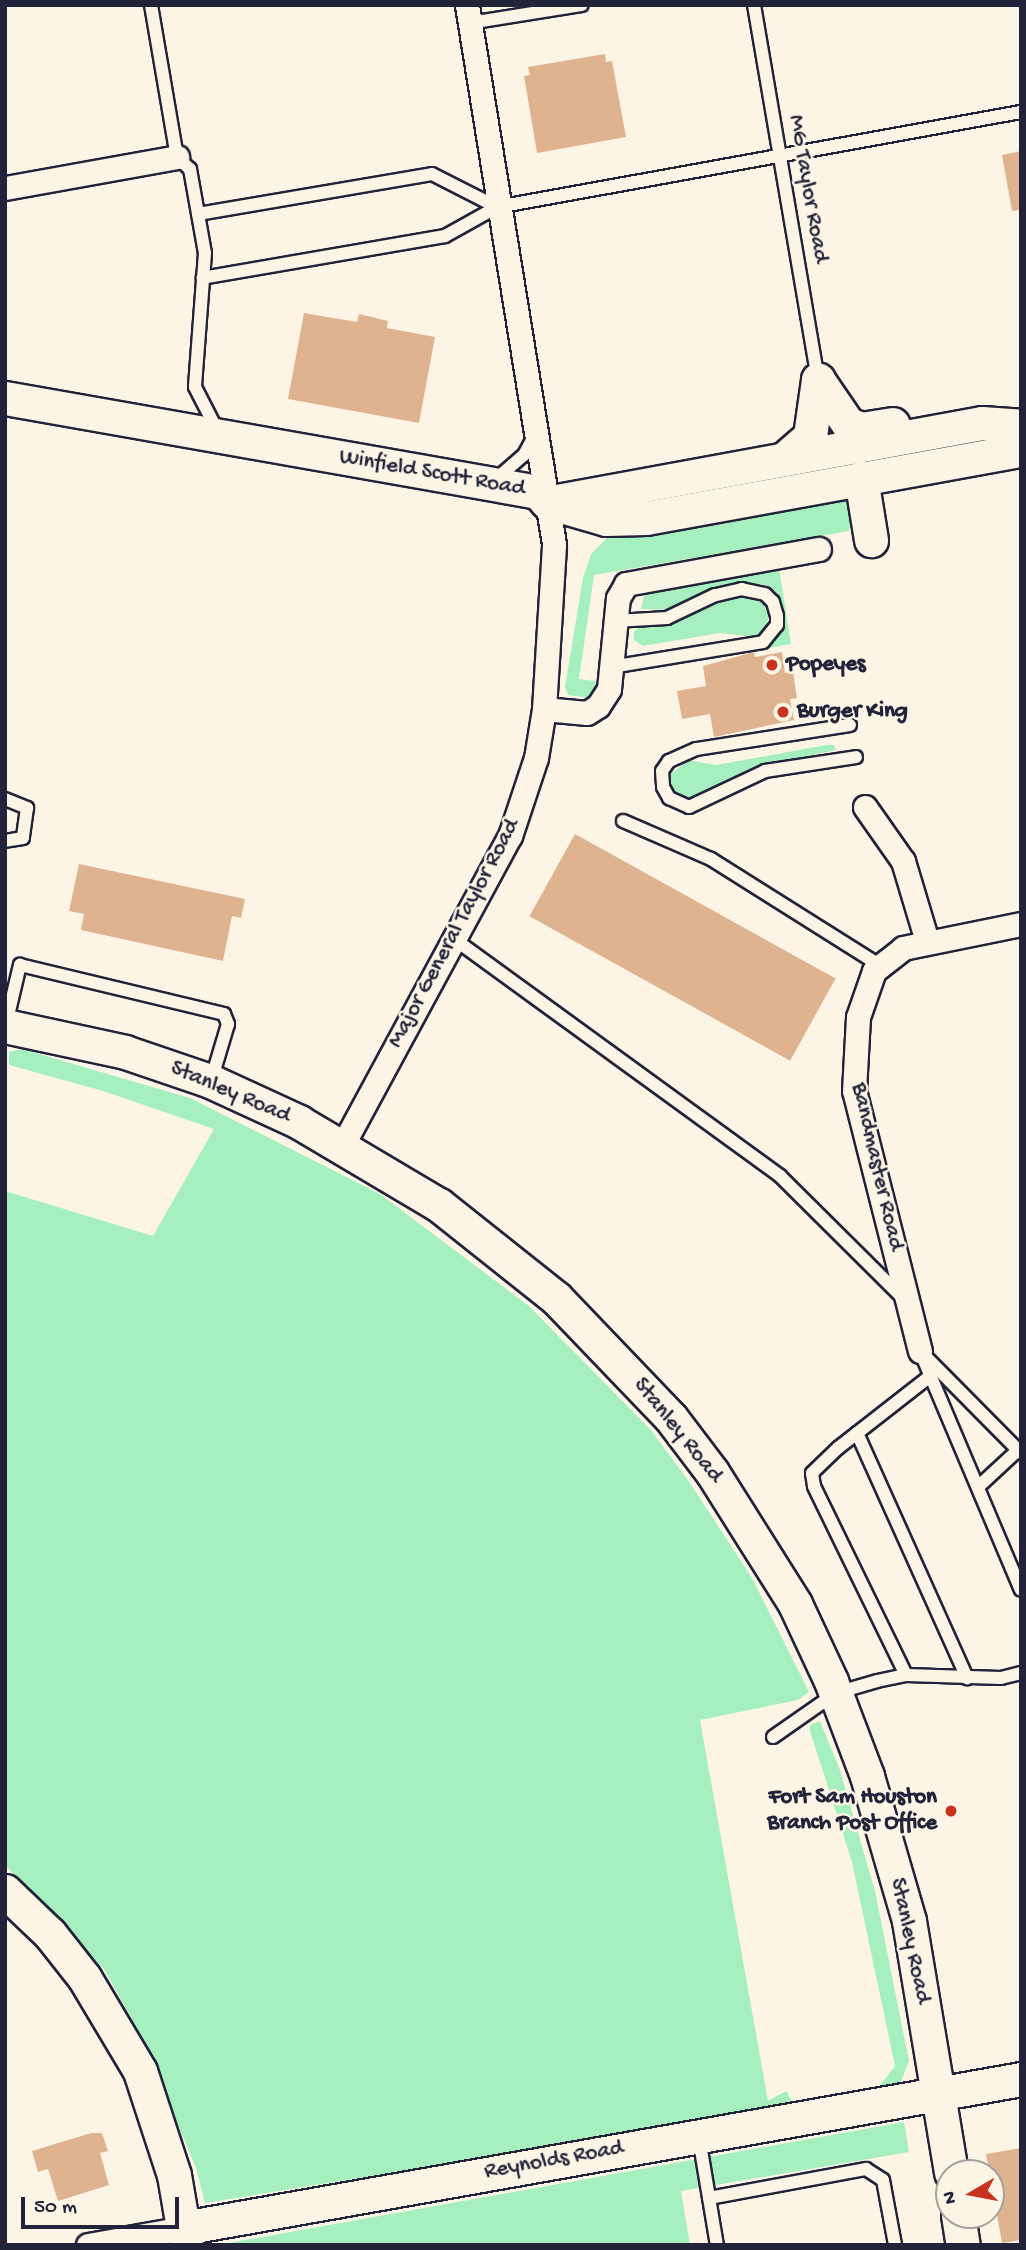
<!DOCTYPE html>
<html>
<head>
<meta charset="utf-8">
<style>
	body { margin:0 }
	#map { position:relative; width:1026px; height:2250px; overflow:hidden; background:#fcf5e5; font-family:"Gochi Hand",sans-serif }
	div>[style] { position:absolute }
	.green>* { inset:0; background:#a6f0bf }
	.building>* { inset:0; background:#e0b390; transform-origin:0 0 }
	.roads { filter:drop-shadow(2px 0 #22223b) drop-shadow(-2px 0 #22223b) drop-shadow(0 2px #22223b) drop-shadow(0 -2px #22223b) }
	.lane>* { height:12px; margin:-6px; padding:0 6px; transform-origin:6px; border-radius:6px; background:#fcf5e5 }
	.street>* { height:23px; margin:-11.5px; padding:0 11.5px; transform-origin:11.5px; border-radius:11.5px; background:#fcf5e5 }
	.secondary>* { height:33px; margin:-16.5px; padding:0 16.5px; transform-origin:16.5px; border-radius:16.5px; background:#fcf5e5 }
	.dots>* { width:19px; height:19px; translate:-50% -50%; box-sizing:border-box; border:4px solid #fcf5e5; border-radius:50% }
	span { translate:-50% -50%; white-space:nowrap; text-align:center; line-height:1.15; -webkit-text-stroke:5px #fcf5e5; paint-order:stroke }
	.street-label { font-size:23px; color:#22223b }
	.poi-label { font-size:23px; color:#22223b; font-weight:700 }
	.left { translate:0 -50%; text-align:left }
	.right { translate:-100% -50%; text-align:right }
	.frame { position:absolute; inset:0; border:7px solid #22223b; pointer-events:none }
	.north { position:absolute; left:935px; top:2159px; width:70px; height:70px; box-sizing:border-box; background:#fcf5e5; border:2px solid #a5a1a1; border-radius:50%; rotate:260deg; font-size:19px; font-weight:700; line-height:28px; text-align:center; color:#22223b }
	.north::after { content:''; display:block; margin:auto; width:24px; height:32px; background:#c8321e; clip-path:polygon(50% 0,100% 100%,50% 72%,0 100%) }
	.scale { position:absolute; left:21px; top:2197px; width:158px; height:32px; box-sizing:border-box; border:4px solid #22223b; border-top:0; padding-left:9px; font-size:21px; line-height:24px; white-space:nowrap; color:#22223b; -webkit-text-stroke:5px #fcf5e5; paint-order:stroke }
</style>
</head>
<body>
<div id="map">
	<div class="green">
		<i style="clip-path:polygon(837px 490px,853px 498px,849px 531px,594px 575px,579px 679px,595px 681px,597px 687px,590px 698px,568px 695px,565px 687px,583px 578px,591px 554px,611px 534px)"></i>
		<i style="clip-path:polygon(779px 568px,791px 644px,763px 649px,778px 637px,784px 619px,775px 594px,761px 584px,728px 585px,674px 610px,641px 609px,645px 591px)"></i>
		<i style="clip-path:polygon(744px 595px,760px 598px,769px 615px,766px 627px,754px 637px,720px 633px,643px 646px,634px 640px,634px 631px,641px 626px,681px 621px,716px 603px)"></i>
		<i style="clip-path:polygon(826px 745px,834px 745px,836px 750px,759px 766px,693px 799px,677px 796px,672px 789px,670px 775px,688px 760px,716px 765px)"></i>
		<i style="clip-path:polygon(22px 1049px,190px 1098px,380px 1194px,529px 1306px,651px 1430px,690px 1483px,752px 1578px,809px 1692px,798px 1700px,700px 1720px,768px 2101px,786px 2091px,791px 2099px,788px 2104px,766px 2112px,205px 2203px,196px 2168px,139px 2032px,104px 1969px,5px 1865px,5px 1191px,153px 1236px,214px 1129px,103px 1091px,9px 1065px,9px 1052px)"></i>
		<i style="clip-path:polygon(820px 1721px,840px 1770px,875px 1891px,909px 2061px,900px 2084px,877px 2089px,895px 2066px,852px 1862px,810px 1731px,810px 1725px)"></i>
		<i style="clip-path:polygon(904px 2122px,909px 2152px,681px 2191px,690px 2245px,217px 2245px)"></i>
	</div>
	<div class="building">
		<i style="clip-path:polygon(605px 54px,606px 62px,612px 61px,626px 137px,537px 153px,524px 76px,530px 75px,528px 67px)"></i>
		<i style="clip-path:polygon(1021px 151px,1021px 210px,1012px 211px,1002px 155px)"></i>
		<i style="clip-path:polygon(304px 313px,357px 322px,359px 314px,388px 321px,387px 328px,435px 337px,419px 423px,288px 399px)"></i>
		<i style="clip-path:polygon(754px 652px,755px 657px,782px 652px,785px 673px,793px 672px,797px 698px,790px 699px,794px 720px,714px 737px,710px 714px,682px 719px,677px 691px,706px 686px,703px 666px)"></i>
		<i style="left:575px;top:834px;width:298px;height:94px;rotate:29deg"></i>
		<i style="clip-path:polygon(79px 864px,245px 899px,241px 918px,232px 916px,223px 961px,81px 930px,84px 914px,69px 911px)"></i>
		<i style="clip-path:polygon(91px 2133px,102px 2133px,108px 2151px,100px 2153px,109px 2185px,58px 2201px,48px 2169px,38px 2172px,32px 2151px)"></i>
		<i style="clip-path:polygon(1021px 2148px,1021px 2240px,1002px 2243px,986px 2154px)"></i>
	</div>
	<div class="roads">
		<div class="lane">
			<i style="left:151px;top:5px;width:154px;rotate:80.3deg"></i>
			<i style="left:177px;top:157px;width:18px;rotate:43deg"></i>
			<i style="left:190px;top:169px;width:85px;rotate:79.9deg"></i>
			<i style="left:205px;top:253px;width:134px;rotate:94.3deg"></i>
			<i style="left:195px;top:387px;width:48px;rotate:62.9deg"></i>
			<i style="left:754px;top:5px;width:380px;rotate:80.3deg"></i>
			<i style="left:470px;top:23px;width:113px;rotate:-9.1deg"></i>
			<i style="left:497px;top:207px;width:533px;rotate:-10.28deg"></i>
			<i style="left:198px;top:214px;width:237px;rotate:-9.7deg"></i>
			<i style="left:432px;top:174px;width:73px;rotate:26.9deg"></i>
			<i style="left:497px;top:207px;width:60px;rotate:150.9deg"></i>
			<i style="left:445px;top:236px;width:246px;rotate:170.2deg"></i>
			<i style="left:495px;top:480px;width:38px;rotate:-41deg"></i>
			<i style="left:524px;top:455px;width:24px;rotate:-62deg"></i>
			<i style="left:611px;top:667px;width:154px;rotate:-9.3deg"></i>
			<i style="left:763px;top:642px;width:22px;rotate:-51deg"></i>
			<i style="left:777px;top:625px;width:9px;rotate:-90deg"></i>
			<i style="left:777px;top:616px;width:15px;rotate:-106deg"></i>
			<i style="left:773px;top:602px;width:11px;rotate:-135deg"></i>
			<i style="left:765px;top:594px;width:24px;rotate:-168deg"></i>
			<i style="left:742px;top:589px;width:28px;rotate:167deg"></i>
			<i style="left:715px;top:595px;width:53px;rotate:154.4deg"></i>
			<i style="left:667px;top:618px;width:52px;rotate:176.7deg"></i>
			<i style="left:850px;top:725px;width:156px;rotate:171.1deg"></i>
			<i style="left:696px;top:749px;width:30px;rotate:156deg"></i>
			<i style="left:669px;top:761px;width:12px;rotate:125deg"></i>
			<i style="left:662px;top:771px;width:16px;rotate:86deg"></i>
			<i style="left:663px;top:787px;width:13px;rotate:61deg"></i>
			<i style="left:669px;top:798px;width:22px;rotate:24deg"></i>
			<i style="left:689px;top:807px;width:84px;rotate:-25.3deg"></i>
			<i style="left:765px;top:771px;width:92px;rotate:-8.7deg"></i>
			<i style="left:5px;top:799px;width:24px;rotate:22deg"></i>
			<i style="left:27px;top:808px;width:30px;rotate:98deg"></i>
			<i style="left:23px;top:838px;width:18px;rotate:171deg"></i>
			<i style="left:623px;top:821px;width:96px;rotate:23.4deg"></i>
			<i style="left:711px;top:859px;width:201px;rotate:32.2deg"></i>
			<i style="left:454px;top:939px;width:403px;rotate:36deg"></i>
			<i style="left:780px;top:1176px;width:175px;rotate:44.8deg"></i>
			<i style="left:6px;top:1024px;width:61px;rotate:-76.7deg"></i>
			<i style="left:20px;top:965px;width:210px;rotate:13.5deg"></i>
			<i style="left:224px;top:1014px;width:11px;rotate:68deg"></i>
			<i style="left:228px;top:1024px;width:59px;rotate:106.6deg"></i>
			<i style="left:920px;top:1351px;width:259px;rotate:67.1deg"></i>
			<i style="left:923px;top:1354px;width:139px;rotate:45.3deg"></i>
			<i style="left:857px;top:1433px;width:269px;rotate:65.8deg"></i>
			<i style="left:978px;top:1487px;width:54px;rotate:-42.8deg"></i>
			<i style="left:906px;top:1675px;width:210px;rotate:-116deg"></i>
			<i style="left:814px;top:1486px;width:13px;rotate:-99deg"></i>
			<i style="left:812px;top:1473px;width:36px;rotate:-44deg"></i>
			<i style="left:838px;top:1448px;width:115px;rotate:-38deg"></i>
			<i style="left:773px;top:1737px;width:77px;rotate:-34.9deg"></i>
			<i style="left:836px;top:1693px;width:43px;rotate:-16.3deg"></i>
			<i style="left:877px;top:1681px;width:30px;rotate:-12deg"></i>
			<i style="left:906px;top:1675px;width:95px;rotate:1.8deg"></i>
			<i style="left:1001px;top:1678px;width:21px;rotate:-14deg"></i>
			<i style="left:699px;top:2138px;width:109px;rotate:80.5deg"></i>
			<i style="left:709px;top:2198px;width:160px;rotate:-10.5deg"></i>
			<i style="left:866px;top:2169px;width:20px;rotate:33deg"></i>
			<i style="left:883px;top:2180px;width:66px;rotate:79.5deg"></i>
		</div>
		<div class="street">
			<i style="left:5px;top:188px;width:175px;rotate:-10.2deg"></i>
			<i style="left:544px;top:709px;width:43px;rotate:5.3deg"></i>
			<i style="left:587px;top:713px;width:13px;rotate:-32deg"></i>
			<i style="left:598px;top:706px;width:20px;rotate:-57deg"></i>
			<i style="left:609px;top:689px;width:91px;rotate:-84.4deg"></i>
			<i style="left:618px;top:598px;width:16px;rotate:-60deg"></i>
			<i style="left:626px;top:584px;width:196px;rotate:-10.3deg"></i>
			<i style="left:865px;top:807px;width:66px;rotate:54.9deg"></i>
			<i style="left:903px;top:861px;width:84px;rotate:73.3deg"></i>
			<i style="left:341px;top:1148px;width:355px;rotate:-61.6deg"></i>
			<i style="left:510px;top:836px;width:82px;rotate:-71.6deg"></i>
			<i style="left:536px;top:758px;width:50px;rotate:-80.7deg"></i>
			<i style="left:544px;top:709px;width:165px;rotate:-86.5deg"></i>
			<i style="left:554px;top:544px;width:546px;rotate:-99.17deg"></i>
			<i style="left:920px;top:1351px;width:268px;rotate:-104.2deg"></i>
			<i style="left:854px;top:1091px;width:74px;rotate:-86.9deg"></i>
			<i style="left:858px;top:1017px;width:49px;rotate:-70.8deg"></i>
			<i style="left:874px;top:971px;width:37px;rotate:-38deg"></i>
			<i style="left:903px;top:948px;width:120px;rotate:-11.5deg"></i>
			<i style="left:88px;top:2245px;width:97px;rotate:-10.1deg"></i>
		</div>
		<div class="secondary">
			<i style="left:818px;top:380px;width:53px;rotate:55.7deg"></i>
			<i style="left:848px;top:424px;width:14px;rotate:21deg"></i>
			<i style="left:861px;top:429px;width:32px;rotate:-9deg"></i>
			<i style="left:5px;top:398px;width:541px;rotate:10deg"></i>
			<i style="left:538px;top:492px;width:13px;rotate:48deg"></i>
			<i style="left:547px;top:502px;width:61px;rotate:16.1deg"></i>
			<i style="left:606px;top:519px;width:40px;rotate:-1.4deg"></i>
			<i style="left:646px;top:518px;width:381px;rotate:-10.3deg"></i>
			<i style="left:784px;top:459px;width:35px;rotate:-41deg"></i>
			<i style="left:810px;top:436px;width:57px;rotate:-81.9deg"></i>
			<i style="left:861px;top:478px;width:63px;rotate:80.8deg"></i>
			<i style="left:557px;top:501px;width:432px;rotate:-10.4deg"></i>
			<i style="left:982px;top:423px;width:39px;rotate:4deg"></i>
			<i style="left:5px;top:1026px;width:123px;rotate:12.2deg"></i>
			<i style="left:125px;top:1052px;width:90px;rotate:18.8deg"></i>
			<i style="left:210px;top:1081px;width:98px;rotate:24.7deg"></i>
			<i style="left:299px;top:1122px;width:163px;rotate:30.7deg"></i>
			<i style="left:439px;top:1205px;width:149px;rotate:38.5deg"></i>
			<i style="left:556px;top:1298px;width:166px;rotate:46.2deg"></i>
			<i style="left:671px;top:1418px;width:68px;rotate:52.8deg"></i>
			<i style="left:712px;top:1472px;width:156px;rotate:57.8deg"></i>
			<i style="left:795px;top:1604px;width:85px;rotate:64.9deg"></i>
			<i style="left:831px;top:1681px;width:102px;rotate:69.2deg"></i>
			<i style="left:867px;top:1776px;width:151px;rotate:73.8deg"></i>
			<i style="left:909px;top:1921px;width:255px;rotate:80.5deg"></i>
			<i style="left:5px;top:1891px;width:62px;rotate:43.7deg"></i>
			<i style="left:50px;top:1934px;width:55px;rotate:51.7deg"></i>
			<i style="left:84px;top:1977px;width:109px;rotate:59.2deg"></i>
			<i style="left:140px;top:2071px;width:109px;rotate:71.9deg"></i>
			<i style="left:174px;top:2175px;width:71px;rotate:80.3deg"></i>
			<i style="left:958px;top:2215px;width:30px;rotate:81deg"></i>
			<i style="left:183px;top:2228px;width:851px;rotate:-10.08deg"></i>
		</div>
	</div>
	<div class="dots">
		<i style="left:772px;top:665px;background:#c8321e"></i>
		<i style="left:783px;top:712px;background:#c8321e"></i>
		<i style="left:951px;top:1811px;background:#c8321e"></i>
	</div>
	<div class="street-label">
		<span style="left:807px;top:189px;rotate:80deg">MG Taylor Road</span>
		<span style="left:432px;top:474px;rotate:10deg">Winfield Scott Road</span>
		<span style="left:455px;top:934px;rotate:-62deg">Major General Taylor Road</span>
		<span style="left:230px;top:1093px;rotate:23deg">Stanley Road</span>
		<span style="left:876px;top:1167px;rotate:77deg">Bandmaster Road</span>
		<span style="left:677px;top:1431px;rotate:51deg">Stanley Road</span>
		<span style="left:909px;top:1941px;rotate:78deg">Stanley Road</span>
		<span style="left:554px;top:2161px;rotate:-10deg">Reynolds Road</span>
	</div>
	<div class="poi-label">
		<span class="left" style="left:786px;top:665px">Popeyes</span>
		<span class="left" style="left:797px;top:712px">Burger King</span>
		<span class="right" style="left:937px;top:1811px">Fort Sam Houston<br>Branch Post Office</span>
	</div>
	<div class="frame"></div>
	<div class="north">N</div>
	<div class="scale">50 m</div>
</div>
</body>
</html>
